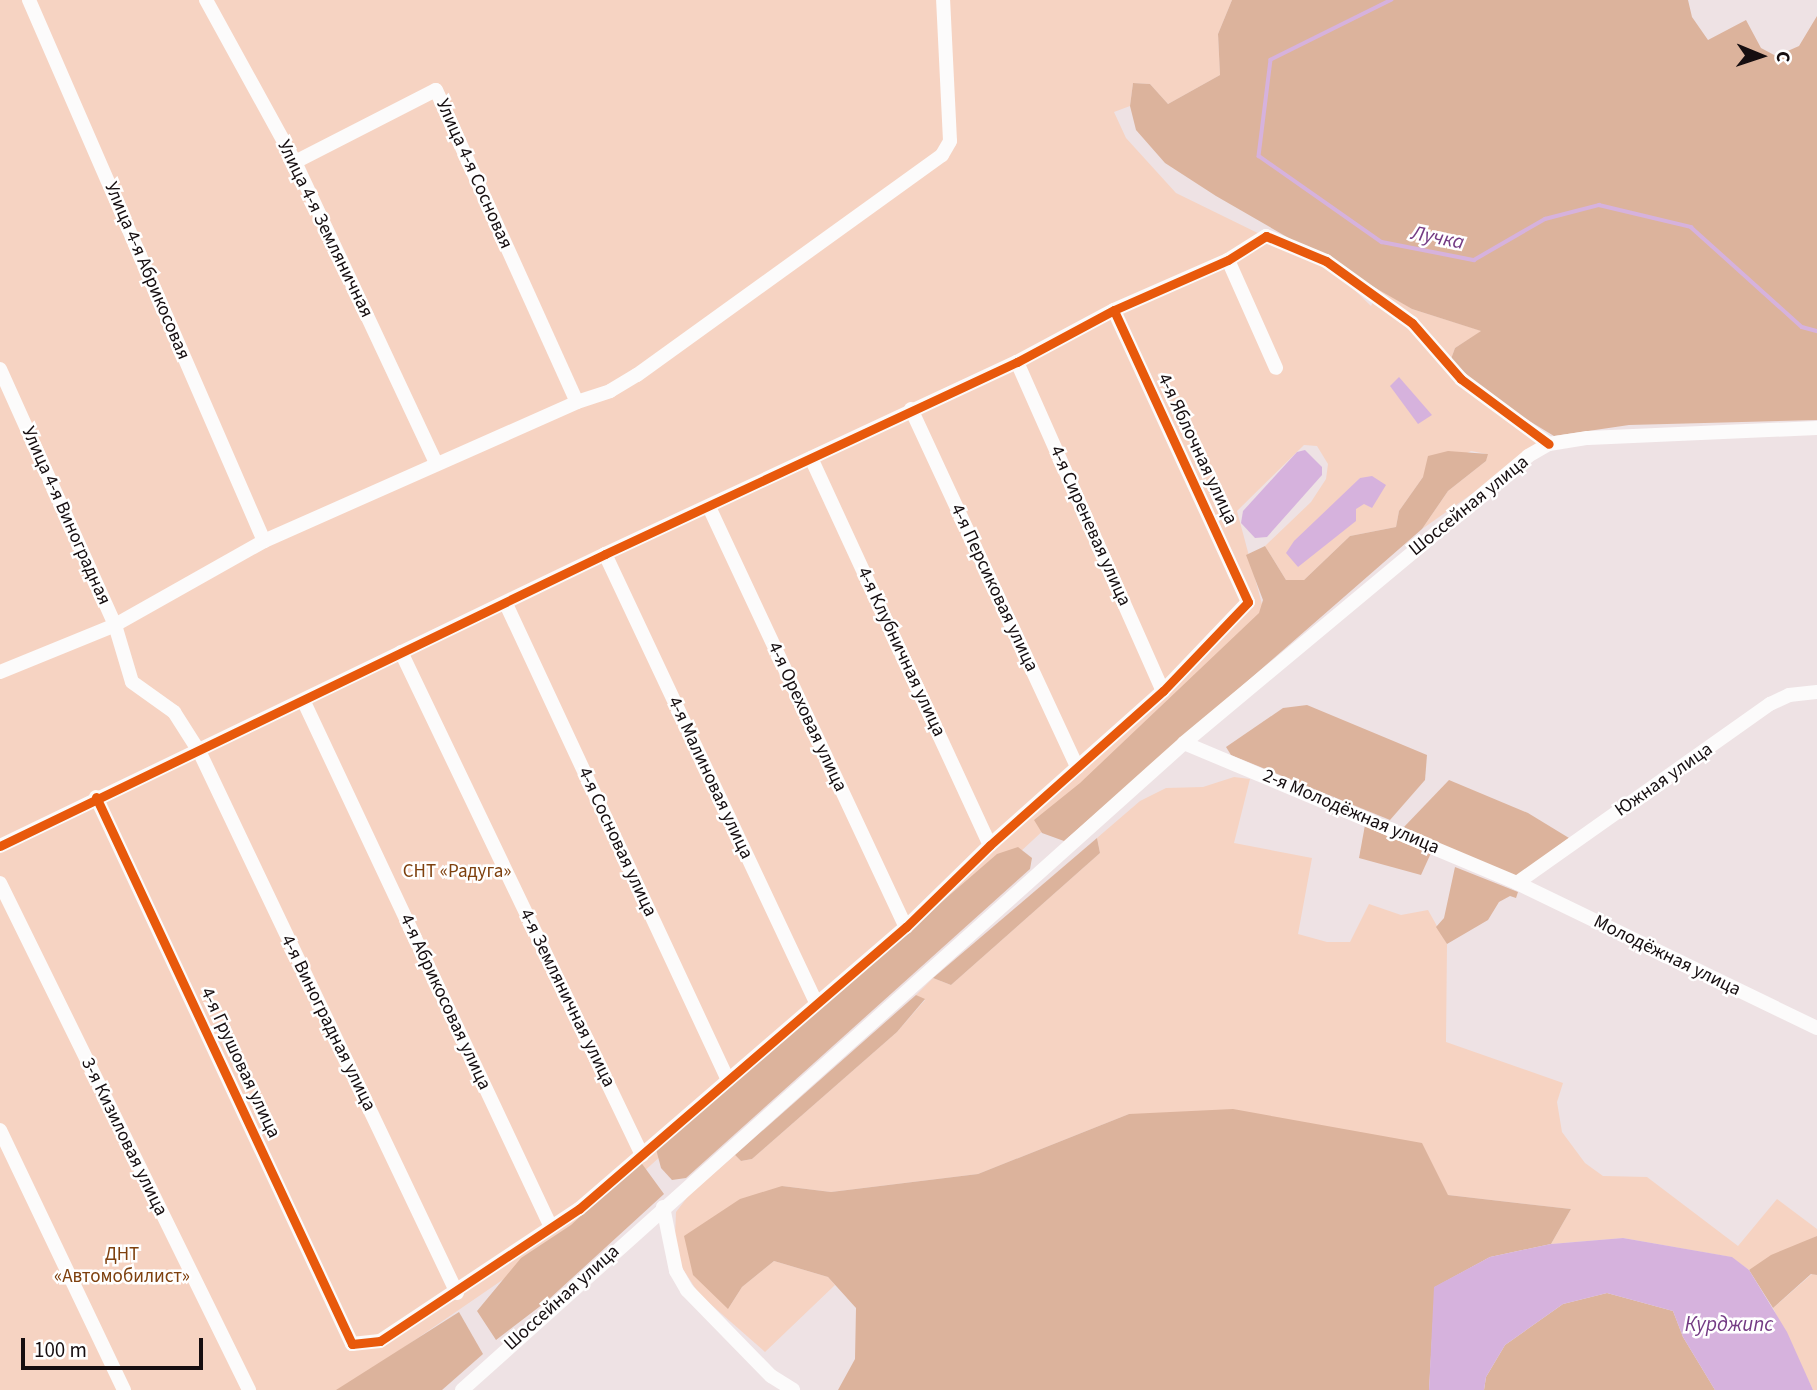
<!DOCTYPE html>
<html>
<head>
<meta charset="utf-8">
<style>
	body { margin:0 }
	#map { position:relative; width:1817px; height:1390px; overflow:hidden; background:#eee2e4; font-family:"Source Sans 3",sans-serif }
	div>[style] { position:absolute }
	.green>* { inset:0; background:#f6d3c2 }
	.forest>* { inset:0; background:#dcb39c }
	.water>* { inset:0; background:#d6b2dd }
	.stream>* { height:3.5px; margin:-1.75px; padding:0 1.75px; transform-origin:1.75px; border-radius:1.75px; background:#d6b2dd }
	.minor>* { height:14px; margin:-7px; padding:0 7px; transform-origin:7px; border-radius:7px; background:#fcfbfb }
	.cycleway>* { height:9px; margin:-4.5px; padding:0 4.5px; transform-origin:4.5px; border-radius:4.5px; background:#e8590c }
	span { translate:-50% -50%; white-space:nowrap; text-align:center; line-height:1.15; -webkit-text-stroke:5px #fff; paint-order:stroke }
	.street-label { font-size:19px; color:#160e10 }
	.park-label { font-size:19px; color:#7e400e }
	.water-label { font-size:21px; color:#743b84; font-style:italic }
	.north { position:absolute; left:1726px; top:21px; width:70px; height:70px; -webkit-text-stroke:5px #fff; paint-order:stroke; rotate:92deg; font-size:19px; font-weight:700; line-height:28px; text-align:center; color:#160e10 }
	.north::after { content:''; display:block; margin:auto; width:24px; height:32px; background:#160e10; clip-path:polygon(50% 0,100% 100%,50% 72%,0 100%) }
	.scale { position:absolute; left:21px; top:1338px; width:182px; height:32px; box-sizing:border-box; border:4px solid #160e10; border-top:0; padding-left:9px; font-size:21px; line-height:24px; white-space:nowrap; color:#160e10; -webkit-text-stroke:5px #fff; paint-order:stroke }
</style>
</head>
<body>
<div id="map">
	<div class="green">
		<i style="clip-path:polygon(evenodd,0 0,1232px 0,1218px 34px,1220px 75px,1168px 104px,1150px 84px,1133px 83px,1130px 106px,1114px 112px,1126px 138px,1176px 193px,1335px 271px,1371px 306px,1374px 300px,1418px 333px,1540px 446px,1422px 529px,1448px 491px,1486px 461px,1487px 454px,1471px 451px,1423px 477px,1399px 511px,1396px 527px,1350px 536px,1304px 580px,1286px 580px,1265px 546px,1311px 502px,1326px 479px,1328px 464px,1317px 446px,1304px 445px,1237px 511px,1267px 623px,1004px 867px,723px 1100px,591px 1219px,342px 1390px,0 1390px,0 0,1360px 478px,1372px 508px,1364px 503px,1355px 509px,1355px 521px,1297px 567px,1342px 497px,1360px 478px)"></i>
		<i style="clip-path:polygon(1372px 284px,1412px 309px,1482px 331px,1455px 348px,1451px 359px)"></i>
		<i style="clip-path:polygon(1234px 777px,1250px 779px,1234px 843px,1312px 858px,1298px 934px,1327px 942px,1350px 942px,1369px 904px,1401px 915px,1428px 910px,1447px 944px,1446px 1042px,1563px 1083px,1557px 1102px,1562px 1132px,1585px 1163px,1603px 1176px,1647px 1177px,1738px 1246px,1777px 1199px,1817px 1229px,1817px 1236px,1749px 1270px,1731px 1257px,1623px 1238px,1551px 1244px,1571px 1209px,1448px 1195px,1129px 1114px,978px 1174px,831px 1192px,782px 1186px,728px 1309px,742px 1287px,774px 1261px,828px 1277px,835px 1285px,765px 1352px,699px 1294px,681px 1266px,675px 1236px,676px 1212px,689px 1195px,735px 1155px,741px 1161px,752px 1159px,897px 1032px,925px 1000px,916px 995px,933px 978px,951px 985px,1100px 853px,1097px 838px,1140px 801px,1166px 788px,1203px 787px)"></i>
		<i style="clip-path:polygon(1812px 1274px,1817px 1275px,1817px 1390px,1813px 1390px,1773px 1308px)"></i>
	</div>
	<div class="forest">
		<i style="clip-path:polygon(1232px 0,1688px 0,1692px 17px,1708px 40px,1746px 20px,1761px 48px,1776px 56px,1799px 46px,1817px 16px,1817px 420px,1629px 425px,1554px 436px,1488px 396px,1451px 359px,1455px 348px,1481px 331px,1412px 309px,1216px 196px,1165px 163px,1136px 130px,1130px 106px,1133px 83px,1150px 84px,1168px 104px,1220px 75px,1218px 34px)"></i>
		<i style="clip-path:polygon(1448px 451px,1488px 454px,1486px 461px,1448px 491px,1422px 529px,1064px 841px,1042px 833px,1034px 820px,1080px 783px,1259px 613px,1263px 600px,1246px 555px,1265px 546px,1286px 580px,1304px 580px,1350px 536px,1396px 527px,1399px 511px,1423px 477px,1428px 456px)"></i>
		<i style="clip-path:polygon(1307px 705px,1427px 755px,1425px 780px,1390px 820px,1231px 755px,1226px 747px,1283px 708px)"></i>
		<i style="clip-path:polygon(1449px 780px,1528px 813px,1569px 838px,1516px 877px,1403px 828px)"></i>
		<i style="clip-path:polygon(1365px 825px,1431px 853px,1421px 875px,1359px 858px)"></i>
		<i style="clip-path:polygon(1097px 838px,1100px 853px,951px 985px,933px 978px)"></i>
		<i style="clip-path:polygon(1018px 847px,1032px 858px,1030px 869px,686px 1178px,672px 1180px,661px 1168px,656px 1149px,997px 854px)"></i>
		<i style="clip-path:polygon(1455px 867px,1518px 892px,1516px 898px,1510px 896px,1499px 902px,1488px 920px,1447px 944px,1436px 927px,1444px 918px)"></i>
		<i style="clip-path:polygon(916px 995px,925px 999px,897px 1032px,752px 1159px,741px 1161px,735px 1155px)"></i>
		<i style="clip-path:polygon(1233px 1109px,1422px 1143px,1448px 1195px,1571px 1209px,1551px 1244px,1490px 1257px,1435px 1287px,1429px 1390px,838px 1390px,855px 1359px,856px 1308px,828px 1277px,774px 1261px,742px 1287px,728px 1309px,693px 1275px,684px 1236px,740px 1199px,782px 1186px,831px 1192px,978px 1174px,1129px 1114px)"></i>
		<i style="clip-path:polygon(640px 1161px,664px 1194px,547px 1301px,496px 1340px,477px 1311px,521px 1258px,571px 1225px)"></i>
		<i style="clip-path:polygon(1817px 1236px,1817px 1275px,1811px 1274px,1773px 1308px,1749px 1270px,1771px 1255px)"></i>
		<i style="clip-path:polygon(1607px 1293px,1673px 1311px,1683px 1337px,1715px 1390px,1484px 1390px,1486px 1377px,1505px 1345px,1563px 1304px)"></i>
		<i style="clip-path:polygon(459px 1312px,483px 1354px,442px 1390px,336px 1390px)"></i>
	</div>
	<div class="water">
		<i style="clip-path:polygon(1399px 377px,1432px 415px,1418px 424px,1390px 386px)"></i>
		<i style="clip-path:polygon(1305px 450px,1322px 467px,1322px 475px,1267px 537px,1255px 538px,1241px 523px,1243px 511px,1297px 452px)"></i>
		<i style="clip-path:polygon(1372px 476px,1386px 485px,1372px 508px,1364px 504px,1356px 509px,1356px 521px,1298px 567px,1286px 553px,1294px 541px,1360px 478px)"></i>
		<i style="clip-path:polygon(1623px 1238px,1732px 1257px,1749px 1270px,1787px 1332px,1813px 1390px,1715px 1390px,1683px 1337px,1673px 1311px,1607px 1293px,1563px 1304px,1505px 1345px,1486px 1377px,1484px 1390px,1429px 1390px,1434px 1287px,1490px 1257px,1551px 1244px)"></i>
	</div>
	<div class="stream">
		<i style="left:1392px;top:0;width:135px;rotate:153.6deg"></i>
		<i style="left:1271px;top:60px;width:97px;rotate:97.1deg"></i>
		<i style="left:1259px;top:156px;width:150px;rotate:35deg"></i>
		<i style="left:1382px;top:242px;width:94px;rotate:11.1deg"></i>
		<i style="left:1474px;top:260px;width:82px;rotate:-30deg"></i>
		<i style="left:1545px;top:219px;width:56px;rotate:-14.5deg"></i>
		<i style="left:1599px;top:205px;width:95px;rotate:13.4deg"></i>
		<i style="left:1691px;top:227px;width:149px;rotate:42deg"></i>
		<i style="left:1802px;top:327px;width:16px;rotate:15deg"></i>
	</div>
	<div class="minor">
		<i style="left:29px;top:0;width:590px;rotate:66.52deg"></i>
		<i style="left:206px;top:0;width:185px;rotate:61.2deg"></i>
		<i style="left:295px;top:162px;width:332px;rotate:64.9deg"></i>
		<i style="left:295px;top:162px;width:158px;rotate:-27.1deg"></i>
		<i style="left:436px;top:90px;width:342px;rotate:65.7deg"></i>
		<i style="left:1228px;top:260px;width:118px;rotate:66deg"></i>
		<i style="left:1017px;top:362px;width:360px;rotate:66.1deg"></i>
		<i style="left:0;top:369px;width:281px;rotate:65.8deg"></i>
		<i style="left:115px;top:625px;width:59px;rotate:73.4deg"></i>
		<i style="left:132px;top:682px;width:52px;rotate:35.5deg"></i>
		<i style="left:174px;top:712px;width:49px;rotate:57.6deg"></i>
		<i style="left:200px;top:753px;width:598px;rotate:64.55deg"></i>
		<i style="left:911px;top:409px;width:395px;rotate:65.1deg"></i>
		<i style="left:811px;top:458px;width:426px;rotate:65.2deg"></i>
		<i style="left:709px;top:507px;width:464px;rotate:64.9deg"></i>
		<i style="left:605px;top:554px;width:496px;rotate:64.8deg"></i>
		<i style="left:506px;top:604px;width:525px;rotate:65deg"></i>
		<i style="left:401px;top:652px;width:558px;rotate:64.4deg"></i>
		<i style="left:0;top:672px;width:124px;rotate:-22.2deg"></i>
		<i style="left:115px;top:625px;width:171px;rotate:-29.4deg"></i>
		<i style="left:264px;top:541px;width:342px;rotate:-23.9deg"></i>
		<i style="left:577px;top:402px;width:35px;rotate:-18deg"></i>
		<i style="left:610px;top:391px;width:31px;rotate:-31deg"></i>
		<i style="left:637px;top:375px;width:376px;rotate:-35.8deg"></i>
		<i style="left:942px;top:155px;width:16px;rotate:-60deg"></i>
		<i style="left:950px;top:141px;width:141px;rotate:-92.8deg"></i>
		<i style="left:304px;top:702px;width:578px;rotate:64.81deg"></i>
		<i style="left:1184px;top:743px;width:361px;rotate:22.8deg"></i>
		<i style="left:1517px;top:883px;width:333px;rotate:25.8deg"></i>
		<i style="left:96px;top:797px;width:604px;rotate:64.92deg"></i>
		<i style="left:352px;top:1344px;width:28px;rotate:-6deg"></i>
		<i style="left:380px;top:1341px;width:239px;rotate:-33.6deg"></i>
		<i style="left:579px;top:1209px;width:432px;rotate:-40.8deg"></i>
		<i style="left:906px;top:927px;width:117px;rotate:-44.3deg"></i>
		<i style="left:990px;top:845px;width:232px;rotate:-41.7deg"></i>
		<i style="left:1163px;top:691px;width:123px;rotate:-46.3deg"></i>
		<i style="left:1248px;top:602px;width:321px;rotate:-114.7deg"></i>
		<i style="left:0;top:846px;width:672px;rotate:-25.76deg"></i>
		<i style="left:605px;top:554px;width:455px;rotate:-25deg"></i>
		<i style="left:1017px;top:362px;width:110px;rotate:-28.2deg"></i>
		<i style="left:1114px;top:310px;width:124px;rotate:-23.7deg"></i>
		<i style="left:1228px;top:260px;width:45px;rotate:-32.3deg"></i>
		<i style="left:1266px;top:236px;width:65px;rotate:22.6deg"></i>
		<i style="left:1326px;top:261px;width:106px;rotate:35.8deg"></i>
		<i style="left:1412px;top:323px;width:74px;rotate:48.8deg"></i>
		<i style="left:1461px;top:379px;width:109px;rotate:36.5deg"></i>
		<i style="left:0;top:883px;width:565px;rotate:63.84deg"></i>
		<i style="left:1517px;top:883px;width:310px;rotate:-35.3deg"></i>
		<i style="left:1770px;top:704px;width:21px;rotate:-25deg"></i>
		<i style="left:1789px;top:695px;width:28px;rotate:-6deg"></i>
		<i style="left:0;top:1130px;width:288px;rotate:64.5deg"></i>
		<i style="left:663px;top:1207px;width:65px;rotate:78.5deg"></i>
		<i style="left:676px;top:1271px;width:22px;rotate:60deg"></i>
		<i style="left:687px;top:1290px;width:120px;rotate:45.7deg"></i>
		<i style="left:771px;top:1376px;width:26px;rotate:32deg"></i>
		<i style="left:462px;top:1390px;width:969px;rotate:-41.86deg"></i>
		<i style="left:1184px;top:743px;width:448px;rotate:-39.8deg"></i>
		<i style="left:1528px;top:456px;width:24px;rotate:-30deg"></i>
		<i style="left:1549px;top:444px;width:39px;rotate:-9deg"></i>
		<i style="left:1588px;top:438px;width:229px;rotate:-2.5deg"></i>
	</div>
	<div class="cycleway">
		<i style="left:96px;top:797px;width:604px;rotate:64.92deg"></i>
		<i style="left:352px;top:1344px;width:28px;rotate:-6deg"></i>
		<i style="left:380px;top:1341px;width:239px;rotate:-33.6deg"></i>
		<i style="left:579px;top:1209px;width:432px;rotate:-40.8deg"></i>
		<i style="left:906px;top:927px;width:117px;rotate:-44.3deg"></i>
		<i style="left:990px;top:845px;width:232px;rotate:-41.7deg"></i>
		<i style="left:1163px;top:691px;width:123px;rotate:-46.3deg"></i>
		<i style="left:1248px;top:602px;width:321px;rotate:-114.7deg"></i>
		<i style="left:0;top:846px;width:672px;rotate:-25.76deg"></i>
		<i style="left:605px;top:554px;width:455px;rotate:-25deg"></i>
		<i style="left:1017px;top:362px;width:110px;rotate:-28.2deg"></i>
		<i style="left:1114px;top:310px;width:124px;rotate:-23.7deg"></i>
		<i style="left:1228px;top:260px;width:45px;rotate:-32.3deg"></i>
		<i style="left:1266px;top:236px;width:65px;rotate:22.6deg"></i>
		<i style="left:1326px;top:261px;width:106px;rotate:35.8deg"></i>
		<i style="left:1412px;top:323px;width:74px;rotate:48.8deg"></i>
		<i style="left:1461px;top:379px;width:109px;rotate:36.5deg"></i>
	</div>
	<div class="street-label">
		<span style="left:474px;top:174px;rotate:66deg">Улица 4-я Сосновая</span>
		<span style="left:325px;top:229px;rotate:64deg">Улица 4-я Земляничная</span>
		<span style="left:147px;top:271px;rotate:67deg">Улица 4-я Абрикосовая</span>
		<span style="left:1197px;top:449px;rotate:65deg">4-я Яблочная улица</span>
		<span style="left:1469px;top:506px;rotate:-39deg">Шоссейная улица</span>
		<span style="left:66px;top:516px;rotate:66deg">Улица 4-я Виноградная</span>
		<span style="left:1090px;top:526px;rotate:66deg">4-я Сиреневая улица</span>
		<span style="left:994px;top:588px;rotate:65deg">4-я Персиковая улица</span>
		<span style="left:901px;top:652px;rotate:65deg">4-я Клубничная улица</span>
		<span style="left:807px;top:717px;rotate:65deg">4-я Ореховая улица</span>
		<span style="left:710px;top:778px;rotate:65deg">4-я Малиновая улица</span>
		<span style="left:1664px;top:780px;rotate:-35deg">Южная улица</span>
		<span style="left:1351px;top:812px;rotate:23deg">2-я Молодёжная улица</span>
		<span style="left:617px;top:842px;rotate:65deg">4-я Сосновая улица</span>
		<span style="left:1667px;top:956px;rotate:26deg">Молодёжная улица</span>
		<span style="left:567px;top:998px;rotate:64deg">4-я Земляничная улица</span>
		<span style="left:445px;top:1002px;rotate:65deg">4-я Абрикосовая улица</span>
		<span style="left:328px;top:1023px;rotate:64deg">4-я Виноградная улица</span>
		<span style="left:240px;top:1063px;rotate:65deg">4-я Грушовая улица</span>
		<span style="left:124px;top:1137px;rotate:64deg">3-я Кизиловая улица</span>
		<span style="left:562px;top:1298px;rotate:-42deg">Шоссейная улица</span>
	</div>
	<div class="park-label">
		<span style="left:457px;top:872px">СНТ «Радуга»</span>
		<span style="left:122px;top:1266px">ДНТ<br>«Автомобилист»</span>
	</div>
	<div class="water-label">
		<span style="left:1438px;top:237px;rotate:11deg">Лучка</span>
		<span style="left:1729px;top:1324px">Курджипс</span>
	</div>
	<div class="north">С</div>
	<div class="scale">100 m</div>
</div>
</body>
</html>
